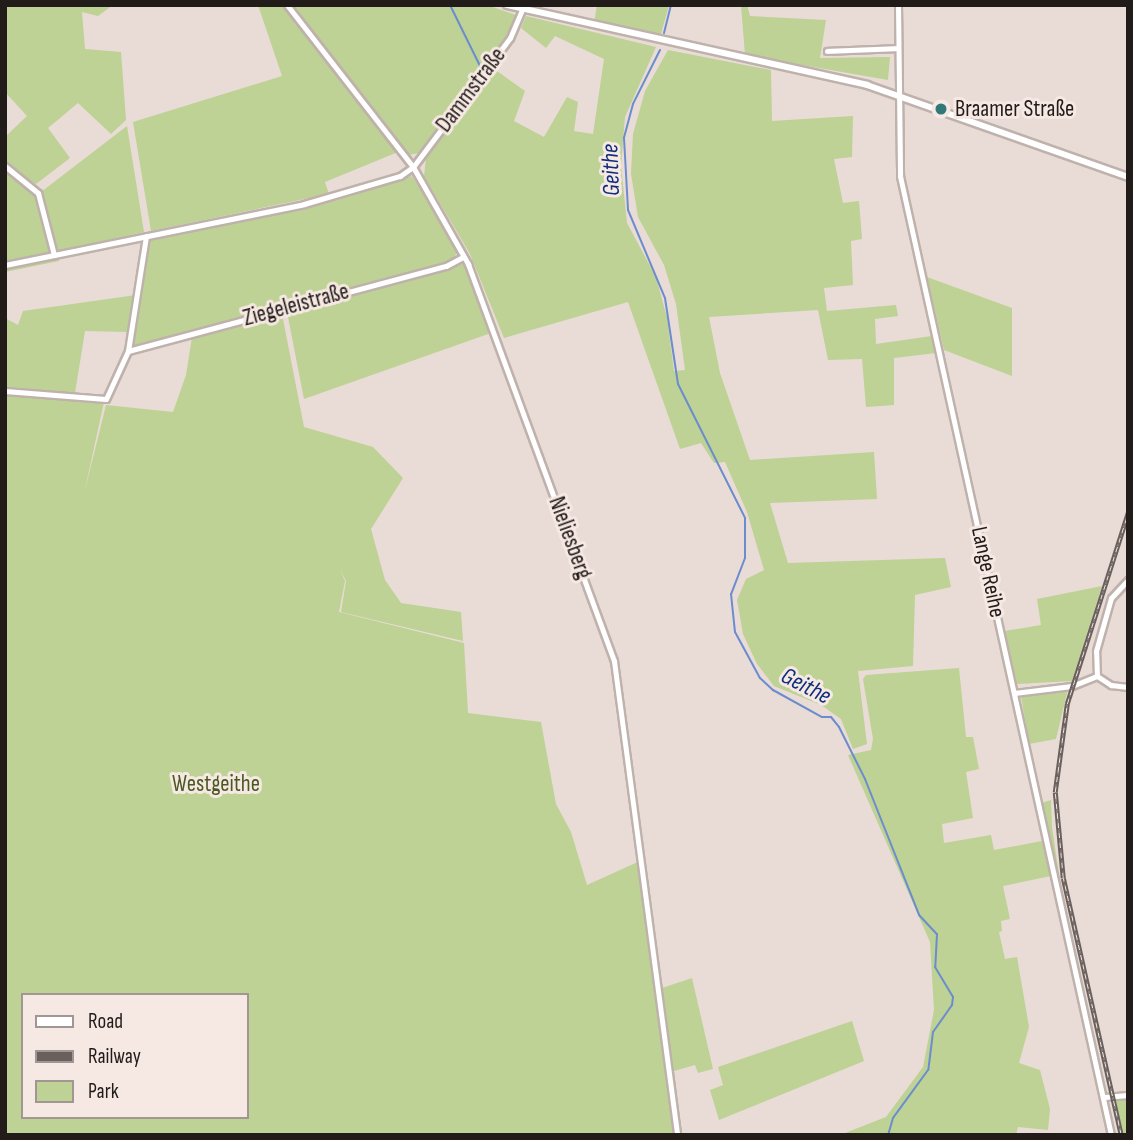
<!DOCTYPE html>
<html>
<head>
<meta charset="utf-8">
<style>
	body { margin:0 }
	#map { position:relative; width:1133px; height:1140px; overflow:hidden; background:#e9dbd5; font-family:"Sofia Sans Condensed",sans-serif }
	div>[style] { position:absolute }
	.green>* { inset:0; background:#bdd294 }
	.stream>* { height:2px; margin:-1px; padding:0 1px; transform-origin:1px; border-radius:1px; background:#6b8cce }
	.roads { filter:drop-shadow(2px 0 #bfb1ab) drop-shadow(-2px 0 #bfb1ab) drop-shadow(0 2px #bfb1ab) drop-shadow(0 -2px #bfb1ab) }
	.minor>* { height:5px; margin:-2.5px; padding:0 2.5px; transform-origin:2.5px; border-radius:2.5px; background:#fff }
	.tertiary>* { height:6px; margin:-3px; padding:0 3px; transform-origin:3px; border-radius:3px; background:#fff }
	.rail>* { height:4.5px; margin-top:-2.25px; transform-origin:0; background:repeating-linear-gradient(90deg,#f6e8e2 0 5px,#69605d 0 10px); box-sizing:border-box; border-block:2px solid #69605d }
	.dots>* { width:19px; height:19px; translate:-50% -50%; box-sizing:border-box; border:4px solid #f6e8e2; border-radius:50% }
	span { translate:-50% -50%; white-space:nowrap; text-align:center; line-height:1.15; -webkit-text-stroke:6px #f6e8e2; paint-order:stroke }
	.street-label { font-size:23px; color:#211b19 }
	.poi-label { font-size:23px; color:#211b19 }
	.left { translate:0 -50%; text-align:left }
	.park-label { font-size:23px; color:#495921 }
	.water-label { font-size:24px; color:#0f2f7d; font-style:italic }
	.frame { position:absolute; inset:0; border:7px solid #211b19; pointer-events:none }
	.legend { position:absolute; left:21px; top:993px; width:228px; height:126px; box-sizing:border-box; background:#f6e8e2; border:2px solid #a19692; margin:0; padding:9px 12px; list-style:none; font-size:21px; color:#211b19 }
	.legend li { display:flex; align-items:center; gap:14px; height:35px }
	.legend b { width:35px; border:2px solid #a19692 }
</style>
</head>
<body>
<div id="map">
	<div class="green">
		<i style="clip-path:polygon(5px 5px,113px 5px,98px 16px,82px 12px,85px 49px,121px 52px,126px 120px,111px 134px,78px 103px,48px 128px,70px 158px,36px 184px,5px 164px,5px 137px,27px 116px,5px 92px)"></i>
		<i style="clip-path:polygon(258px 5px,487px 5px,516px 15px,507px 37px,419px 153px,408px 155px,380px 121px,377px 126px,398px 152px,325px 182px,329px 194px,151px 231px,133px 122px,282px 76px)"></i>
		<i style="clip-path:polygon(597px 5px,669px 5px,661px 34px,594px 23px)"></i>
		<i style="clip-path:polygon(741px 5px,747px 5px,750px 16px,826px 20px,820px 58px,890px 57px,888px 80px,745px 55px)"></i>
		<i style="clip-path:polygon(526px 16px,656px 47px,625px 117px,621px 166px,627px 223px,656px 277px,667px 318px,674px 371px,685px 370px,676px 304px,664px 265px,638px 217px,631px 174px,633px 134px,645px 91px,668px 50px,771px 70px,772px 121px,853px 116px,852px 157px,834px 159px,843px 203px,859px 201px,862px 239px,851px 241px,853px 285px,824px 288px,827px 311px,896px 305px,898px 316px,875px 319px,876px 344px,932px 336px,936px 353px,894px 358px,894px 405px,866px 407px,862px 359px,828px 360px,818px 310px,709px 317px,720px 373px,750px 460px,874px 452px,877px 499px,770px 503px,788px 563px,945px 558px,951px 587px,915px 595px,913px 666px,858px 671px,867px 744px,853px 749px,841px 719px,821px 705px,774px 686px,757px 664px,743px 634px,737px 600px,746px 579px,764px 570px,747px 512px,725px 462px,714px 463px,701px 443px,680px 449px,628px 302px,504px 338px,470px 254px,424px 176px,426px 158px,494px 69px,525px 91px,514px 121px,544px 137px,567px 97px,578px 102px,574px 131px,593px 134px,604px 59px,555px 36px,546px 48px,521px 28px)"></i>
		<i style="clip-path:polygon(127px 126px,144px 232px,57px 252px,59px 261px,5px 272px,5px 172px,36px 193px,41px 192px)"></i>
		<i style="clip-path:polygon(412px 176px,455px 244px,457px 253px,450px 262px,131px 347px,150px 241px,333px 201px)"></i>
		<i style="clip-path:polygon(463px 264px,491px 333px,304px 399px,287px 312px)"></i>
		<i style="clip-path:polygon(927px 277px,1012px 308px,1012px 376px,944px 350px)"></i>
		<i style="clip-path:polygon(136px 295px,128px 332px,85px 331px,75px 393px,5px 388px,5px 318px,18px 325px,23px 311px)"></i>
		<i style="clip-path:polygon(evenodd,282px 314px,304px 427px,373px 447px,403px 478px,371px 529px,385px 580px,401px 603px,461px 612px,463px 641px,341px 612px,346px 581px,340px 569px,345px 581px,339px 612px,464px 643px,468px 713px,541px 722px,556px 804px,571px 832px,587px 885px,642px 860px,661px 1002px,662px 988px,692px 978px,713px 1069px,698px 1073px,695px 1065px,674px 1071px,682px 1135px,5px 1135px,5px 395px,104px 402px,84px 494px,106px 405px,173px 412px,186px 375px,192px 337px,282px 314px,23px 995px,247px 995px,247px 1117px,23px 1117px,23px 995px)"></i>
		<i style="clip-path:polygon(1102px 586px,1072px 681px,1017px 684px,1005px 631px,1041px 625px,1037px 599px)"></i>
		<i style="clip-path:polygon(959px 668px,966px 737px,973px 737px,979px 769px,966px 772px,973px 818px,942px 824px,944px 843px,991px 835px,994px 850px,1042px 841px,1051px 876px,1003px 886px,1010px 919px,1001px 921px,1002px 931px,999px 932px,1005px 959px,1017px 957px,1029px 1027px,1019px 1063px,1040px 1070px,1050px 1109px,1048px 1130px,1018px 1127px,1016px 1135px,840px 1135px,886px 1117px,923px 1067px,934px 1010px,930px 942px,848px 755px,871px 750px,873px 739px,863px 679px,866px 675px)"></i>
		<i style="clip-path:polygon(1068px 689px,1056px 739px,1029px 744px,1021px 696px)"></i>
		<i style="clip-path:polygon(1051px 800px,1052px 827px,1063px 901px,1042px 803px)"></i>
		<i style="clip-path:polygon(852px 1021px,864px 1061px,719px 1120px,710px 1090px,723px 1085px,718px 1067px)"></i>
		<i style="clip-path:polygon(1114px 1097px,1128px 1097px,1128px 1135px,1123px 1135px)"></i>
	</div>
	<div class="stream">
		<i style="left:450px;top:5px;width:70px;rotate:63.8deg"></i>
		<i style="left:664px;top:33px;width:29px;rotate:-76deg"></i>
		<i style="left:660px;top:50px;width:60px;rotate:116.6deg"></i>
		<i style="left:633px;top:104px;width:35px;rotate:105deg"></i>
		<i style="left:624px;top:138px;width:72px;rotate:86.8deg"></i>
		<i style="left:628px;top:210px;width:95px;rotate:67.2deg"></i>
		<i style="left:665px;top:298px;width:87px;rotate:81.4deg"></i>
		<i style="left:678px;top:384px;width:150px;rotate:63.4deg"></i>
		<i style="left:745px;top:518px;width:40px;rotate:90deg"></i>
		<i style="left:745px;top:558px;width:39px;rotate:111deg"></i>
		<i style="left:731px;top:594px;width:38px;rotate:84deg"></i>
		<i style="left:735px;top:632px;width:52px;rotate:61.5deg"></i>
		<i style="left:760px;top:678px;width:18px;rotate:43deg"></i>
		<i style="left:773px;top:690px;width:56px;rotate:28.9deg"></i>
		<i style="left:822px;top:717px;width:9px"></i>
		<i style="left:831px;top:717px;width:13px;rotate:51deg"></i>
		<i style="left:839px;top:727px;width:58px;rotate:63.4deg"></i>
		<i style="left:865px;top:779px;width:146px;rotate:68.3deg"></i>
		<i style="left:919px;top:915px;width:26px;rotate:47deg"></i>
		<i style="left:937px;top:934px;width:33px;rotate:93deg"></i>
		<i style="left:935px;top:967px;width:35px;rotate:59deg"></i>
		<i style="left:953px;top:997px;width:8px;rotate:97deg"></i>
		<i style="left:952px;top:1005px;width:33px;rotate:125deg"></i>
		<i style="left:933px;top:1032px;width:38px;rotate:97deg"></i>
		<i style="left:928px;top:1070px;width:59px;rotate:126.1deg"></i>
		<i style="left:893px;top:1118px;width:18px;rotate:106deg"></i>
	</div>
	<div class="roads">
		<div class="minor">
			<i style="left:287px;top:5px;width:205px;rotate:52.1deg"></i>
			<i style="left:413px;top:167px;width:112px;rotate:60.4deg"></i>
			<i style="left:468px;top:264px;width:423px;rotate:69.8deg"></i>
			<i style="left:614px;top:661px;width:478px;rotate:82.4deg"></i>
			<i style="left:898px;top:5px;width:171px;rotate:89.3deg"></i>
			<i style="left:900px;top:176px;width:982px;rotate:77.59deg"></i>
			<i style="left:827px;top:51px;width:71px;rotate:-2.4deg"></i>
			<i style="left:5px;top:166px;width:43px;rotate:39.3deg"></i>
			<i style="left:38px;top:193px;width:64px;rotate:75.5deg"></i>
			<i style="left:5px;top:265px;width:305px;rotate:-11.5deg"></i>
			<i style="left:304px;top:204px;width:100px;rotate:-16.3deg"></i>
			<i style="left:400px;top:176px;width:16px;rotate:-35deg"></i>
			<i style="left:413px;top:167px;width:161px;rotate:-53.1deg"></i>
			<i style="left:510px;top:38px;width:30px;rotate:-67deg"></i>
			<i style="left:128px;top:351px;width:329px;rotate:-15deg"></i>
			<i style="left:446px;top:266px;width:19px;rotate:-28deg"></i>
			<i style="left:5px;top:391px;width:101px;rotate:4.5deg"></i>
			<i style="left:106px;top:399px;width:53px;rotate:-65.4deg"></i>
			<i style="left:128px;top:351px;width:116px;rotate:-81.1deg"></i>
			<i style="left:1097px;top:676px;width:25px;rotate:-92deg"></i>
			<i style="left:1096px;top:651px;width:55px;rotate:-74.2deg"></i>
			<i style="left:1111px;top:598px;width:25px;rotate:-47deg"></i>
			<i style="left:1014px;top:693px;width:58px;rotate:-6.9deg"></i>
			<i style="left:1072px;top:686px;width:27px;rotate:-22deg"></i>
			<i style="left:1097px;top:676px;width:17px;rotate:33deg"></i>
			<i style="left:1111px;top:685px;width:17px;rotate:7deg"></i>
			<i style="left:1104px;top:1097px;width:24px;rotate:-5deg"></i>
		</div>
		<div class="tertiary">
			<i style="left:507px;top:5px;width:369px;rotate:12.5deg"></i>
			<i style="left:867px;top:85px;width:277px;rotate:19.4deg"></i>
		</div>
	</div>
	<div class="rail">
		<i style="left:1121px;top:1135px;width:263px;rotate:-102.7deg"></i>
		<i style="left:1063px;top:878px;width:86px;rotate:-95.3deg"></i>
		<i style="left:1055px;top:792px;width:89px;rotate:-82.2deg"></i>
		<i style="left:1067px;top:704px;width:201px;rotate:-72.3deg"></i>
	</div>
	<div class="dots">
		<i style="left:941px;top:109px;background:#307978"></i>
	</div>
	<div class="street-label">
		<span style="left:471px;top:90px;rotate:-53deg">Dammstraße</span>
		<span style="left:296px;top:305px;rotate:-15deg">Ziegeleistraße</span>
		<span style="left:570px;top:538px;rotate:70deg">Nieliesberg</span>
		<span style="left:988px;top:572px;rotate:78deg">Lange Reihe</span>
	</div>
	<div class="poi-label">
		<span class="left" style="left:955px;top:109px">Braamer Straße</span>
	</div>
	<div class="park-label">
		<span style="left:216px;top:784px">Westgeithe</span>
	</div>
	<div class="water-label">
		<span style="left:611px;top:170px;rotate:-92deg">Geithe</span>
		<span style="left:806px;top:686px;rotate:27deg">Geithe</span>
	</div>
	<div class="frame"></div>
	<ul class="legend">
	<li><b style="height:9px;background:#fff"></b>Road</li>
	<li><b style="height:9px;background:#69605d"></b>Railway</li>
	<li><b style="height:19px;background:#bdd294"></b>Park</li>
	</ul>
</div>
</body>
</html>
